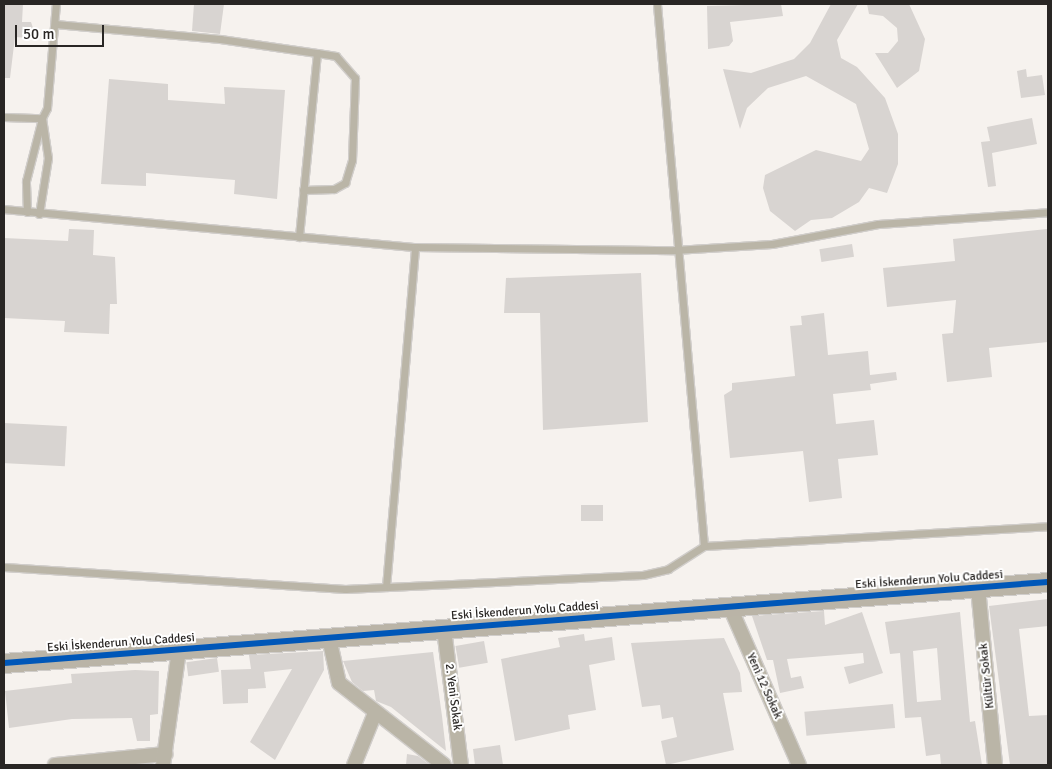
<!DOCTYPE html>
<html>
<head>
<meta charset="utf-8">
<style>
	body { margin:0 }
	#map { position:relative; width:1052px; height:769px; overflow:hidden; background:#f6f2ee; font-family:Signika,sans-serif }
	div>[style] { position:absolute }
	.building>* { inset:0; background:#d8d4d1; transform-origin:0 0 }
	.roads { filter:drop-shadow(1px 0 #d0cdca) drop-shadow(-1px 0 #d0cdca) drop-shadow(0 1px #d0cdca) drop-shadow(0 -1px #d0cdca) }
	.lane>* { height:7px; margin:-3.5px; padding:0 3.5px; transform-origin:3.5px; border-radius:3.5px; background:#bab5a7 }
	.street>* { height:14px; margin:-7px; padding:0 7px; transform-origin:7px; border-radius:7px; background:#bab5a7 }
	.secondary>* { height:19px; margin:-9.5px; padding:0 9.5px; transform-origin:9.5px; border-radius:9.5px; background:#bab4a7 }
	.cycleway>* { height:6px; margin:-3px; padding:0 3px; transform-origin:3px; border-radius:3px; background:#0057b8 }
	span { translate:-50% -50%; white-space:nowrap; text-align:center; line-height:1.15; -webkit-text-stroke:4px #fff; paint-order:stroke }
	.street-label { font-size:12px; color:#292624 }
	.frame { position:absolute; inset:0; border:5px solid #292624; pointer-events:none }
	.scale { position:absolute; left:15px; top:25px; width:89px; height:22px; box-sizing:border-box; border:2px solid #292624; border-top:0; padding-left:6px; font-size:15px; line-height:18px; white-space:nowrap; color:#292624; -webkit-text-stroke:4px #fff; paint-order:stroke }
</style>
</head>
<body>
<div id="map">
	<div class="building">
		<i style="clip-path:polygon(4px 4px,23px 4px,22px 22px,31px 22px,34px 31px,29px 38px,15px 37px,10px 78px,4px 78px)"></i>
		<i style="clip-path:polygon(194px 4px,224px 4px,220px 34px,192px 31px)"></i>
		<i style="clip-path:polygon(781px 4px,783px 16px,730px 22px,733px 41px,729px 46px,708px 49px,707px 6px)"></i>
		<i style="clip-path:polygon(831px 4px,858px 4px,837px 40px,841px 58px,857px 67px,885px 98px,898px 134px,898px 164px,887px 193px,869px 188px,859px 202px,832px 218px,811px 220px,795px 231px,770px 211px,763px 188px,765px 175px,816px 150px,861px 161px,869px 149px,856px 104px,806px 76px,768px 88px,747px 108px,740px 129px,723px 69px,751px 73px,794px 59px,810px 43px)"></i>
		<i style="clip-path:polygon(867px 4px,909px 4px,925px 39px,919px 71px,897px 88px,875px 53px,888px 53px,898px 41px,897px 28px,883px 16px,869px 14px)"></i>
		<i style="clip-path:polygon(1026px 69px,1027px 77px,1042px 75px,1045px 95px,1021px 98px,1017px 71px)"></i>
		<i style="clip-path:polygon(109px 79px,168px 84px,168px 100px,225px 104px,224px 87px,285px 90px,277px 199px,234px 194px,235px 180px,146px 173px,146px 186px,101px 184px)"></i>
		<i style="clip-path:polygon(1032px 118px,1037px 144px,992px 153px,996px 186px,988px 187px,981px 142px,990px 141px,987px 127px)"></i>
		<i style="clip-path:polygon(69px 229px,94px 230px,93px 255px,115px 257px,117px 304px,110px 304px,109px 334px,64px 332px,65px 321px,4px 318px,4px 238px,68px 241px)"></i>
		<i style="clip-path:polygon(1047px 229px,1048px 342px,989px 348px,992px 377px,947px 382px,942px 334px,953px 333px,956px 300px,887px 307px,883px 268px,955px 261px,953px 239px)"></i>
		<i style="left:852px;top:244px;width:13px;height:33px;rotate:81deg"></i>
		<i style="clip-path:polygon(641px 273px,648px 422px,543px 430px,540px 313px,504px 313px,506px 278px)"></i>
		<i style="clip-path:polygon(824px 313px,828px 355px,868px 351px,870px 375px,896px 372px,897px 380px,870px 384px,871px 390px,833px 394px,836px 424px,874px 420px,878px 455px,838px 459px,842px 498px,809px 502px,803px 451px,730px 458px,724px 395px,732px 390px,732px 383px,795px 376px,790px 326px,802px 325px,801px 316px)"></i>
		<i style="left:4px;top:423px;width:63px;height:40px;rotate:3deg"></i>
		<i style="left:603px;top:505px;width:16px;height:22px;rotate:90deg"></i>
		<i style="clip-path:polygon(1048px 599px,1048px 626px,1019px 629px,1029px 716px,1048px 715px,1048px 765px,1010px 765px,989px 606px)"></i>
		<i style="clip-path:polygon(824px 611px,825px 625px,862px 612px,883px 673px,849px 684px,844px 667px,864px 663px,863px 653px,787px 659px,791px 678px,801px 676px,804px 688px,780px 693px,773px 660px,767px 660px,752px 616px)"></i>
		<i style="clip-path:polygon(evenodd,960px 612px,970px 722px,975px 721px,982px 765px,941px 765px,940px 754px,926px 756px,921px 717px,905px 718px,900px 653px,890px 654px,885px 622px,960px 612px,937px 648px,941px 700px,917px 702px,913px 651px,937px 648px)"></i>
		<i style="clip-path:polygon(584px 634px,585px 641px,612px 637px,615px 660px,589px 665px,596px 710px,568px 715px,570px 729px,515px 741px,501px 659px,560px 647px,558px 638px)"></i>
		<i style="clip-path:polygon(724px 638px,740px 673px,742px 692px,723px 693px,734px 750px,666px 765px,661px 741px,677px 737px,673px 717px,662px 719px,660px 705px,642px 707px,631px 643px)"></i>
		<i style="left:484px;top:641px;width:22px;height:29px;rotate:80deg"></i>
		<i style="clip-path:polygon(323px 651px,324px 670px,275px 760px,250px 742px,292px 669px,264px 672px,266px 688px,248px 689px,248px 703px,223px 704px,221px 670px,251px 669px,249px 655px)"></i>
		<i style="clip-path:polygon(433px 652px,442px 716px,446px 751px,391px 707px,376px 701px,374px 690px,363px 691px,352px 682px,343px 661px)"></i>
		<i style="left:217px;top:658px;width:14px;height:31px;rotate:82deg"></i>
		<i style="clip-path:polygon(135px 670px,159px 671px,158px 714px,150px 715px,150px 741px,137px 741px,132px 718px,72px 719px,9px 728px,5px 691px,72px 683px,71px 674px)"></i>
		<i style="left:893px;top:704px;width:24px;height:89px;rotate:85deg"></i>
		<i style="clip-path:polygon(500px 745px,503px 765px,475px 765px,473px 749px)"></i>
		<i style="clip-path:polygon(407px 754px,418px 756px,430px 765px,406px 765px)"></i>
	</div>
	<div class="roads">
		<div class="lane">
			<i style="left:55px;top:24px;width:166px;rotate:5.2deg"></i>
			<i style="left:220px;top:39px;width:98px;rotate:8.2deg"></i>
			<i style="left:317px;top:53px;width:185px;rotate:95.6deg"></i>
			<i style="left:4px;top:117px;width:38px;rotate:2deg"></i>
			<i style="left:42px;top:118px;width:11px;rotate:-63deg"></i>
			<i style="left:47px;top:108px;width:104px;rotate:-85.1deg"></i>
			<i style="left:303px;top:190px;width:31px;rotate:-2deg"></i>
			<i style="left:334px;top:189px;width:13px;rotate:-29deg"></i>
			<i style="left:345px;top:183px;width:24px;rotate:-73deg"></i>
			<i style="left:352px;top:160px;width:82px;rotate:-87.9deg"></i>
			<i style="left:355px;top:78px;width:29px;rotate:-131deg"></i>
			<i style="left:336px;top:56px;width:19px;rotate:-171deg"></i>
			<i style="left:4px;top:209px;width:413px;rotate:5.3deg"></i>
			<i style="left:415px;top:247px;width:260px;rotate:0.7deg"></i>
			<i style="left:675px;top:250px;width:97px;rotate:-3.5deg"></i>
			<i style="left:772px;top:244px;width:108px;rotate:-10.7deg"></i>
			<i style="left:878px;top:224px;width:170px;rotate:-4deg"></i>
			<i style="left:27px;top:212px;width:31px;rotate:-92deg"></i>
			<i style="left:26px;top:181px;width:65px;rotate:-75.7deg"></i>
			<i style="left:39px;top:214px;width:57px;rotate:-80.9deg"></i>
			<i style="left:48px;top:158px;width:40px;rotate:-98.5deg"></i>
			<i style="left:704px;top:546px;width:345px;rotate:-3.3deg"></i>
			<i style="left:4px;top:567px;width:342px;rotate:3.7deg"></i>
			<i style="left:345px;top:589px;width:298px;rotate:-2.7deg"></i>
			<i style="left:643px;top:575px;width:26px;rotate:-13deg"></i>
			<i style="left:668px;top:569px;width:43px;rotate:-32.6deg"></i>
			<i style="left:704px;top:546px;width:544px;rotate:-94.96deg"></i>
			<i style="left:386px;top:587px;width:341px;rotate:-85.1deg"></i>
		</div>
		<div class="street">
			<i style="left:978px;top:588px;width:178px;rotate:84.5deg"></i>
			<i style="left:730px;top:607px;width:172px;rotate:66.4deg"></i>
			<i style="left:444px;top:629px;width:137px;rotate:82.9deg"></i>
			<i style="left:329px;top:638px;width:46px;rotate:77.5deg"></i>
			<i style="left:339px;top:683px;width:133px;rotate:38deg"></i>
			<i style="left:55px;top:765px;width:111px;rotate:-5.7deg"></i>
			<i style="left:163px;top:765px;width:117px;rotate:-82.1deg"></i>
			<i style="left:354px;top:765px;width:56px;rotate:-68deg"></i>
		</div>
		<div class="secondary">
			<i style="left:4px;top:663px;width:1047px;rotate:-4.44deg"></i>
		</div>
	</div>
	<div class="cycleway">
		<i style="left:4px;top:663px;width:1047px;rotate:-4.44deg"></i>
	</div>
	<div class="street-label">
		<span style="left:929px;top:580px;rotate:-4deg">Eski İskenderun Yolu Caddesi</span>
		<span style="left:525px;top:611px;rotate:-4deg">Eski İskenderun Yolu Caddesi</span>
		<span style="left:121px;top:643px;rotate:-4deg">Eski İskenderun Yolu Caddesi</span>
		<span style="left:987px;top:676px;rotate:-96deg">Kültür Sokak</span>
		<span style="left:764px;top:686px;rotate:66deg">Yeni 12 Sokak</span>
		<span style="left:453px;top:697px;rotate:83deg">2. Yeni Sokak</span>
	</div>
	<div class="frame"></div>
	<div class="scale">50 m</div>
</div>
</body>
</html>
